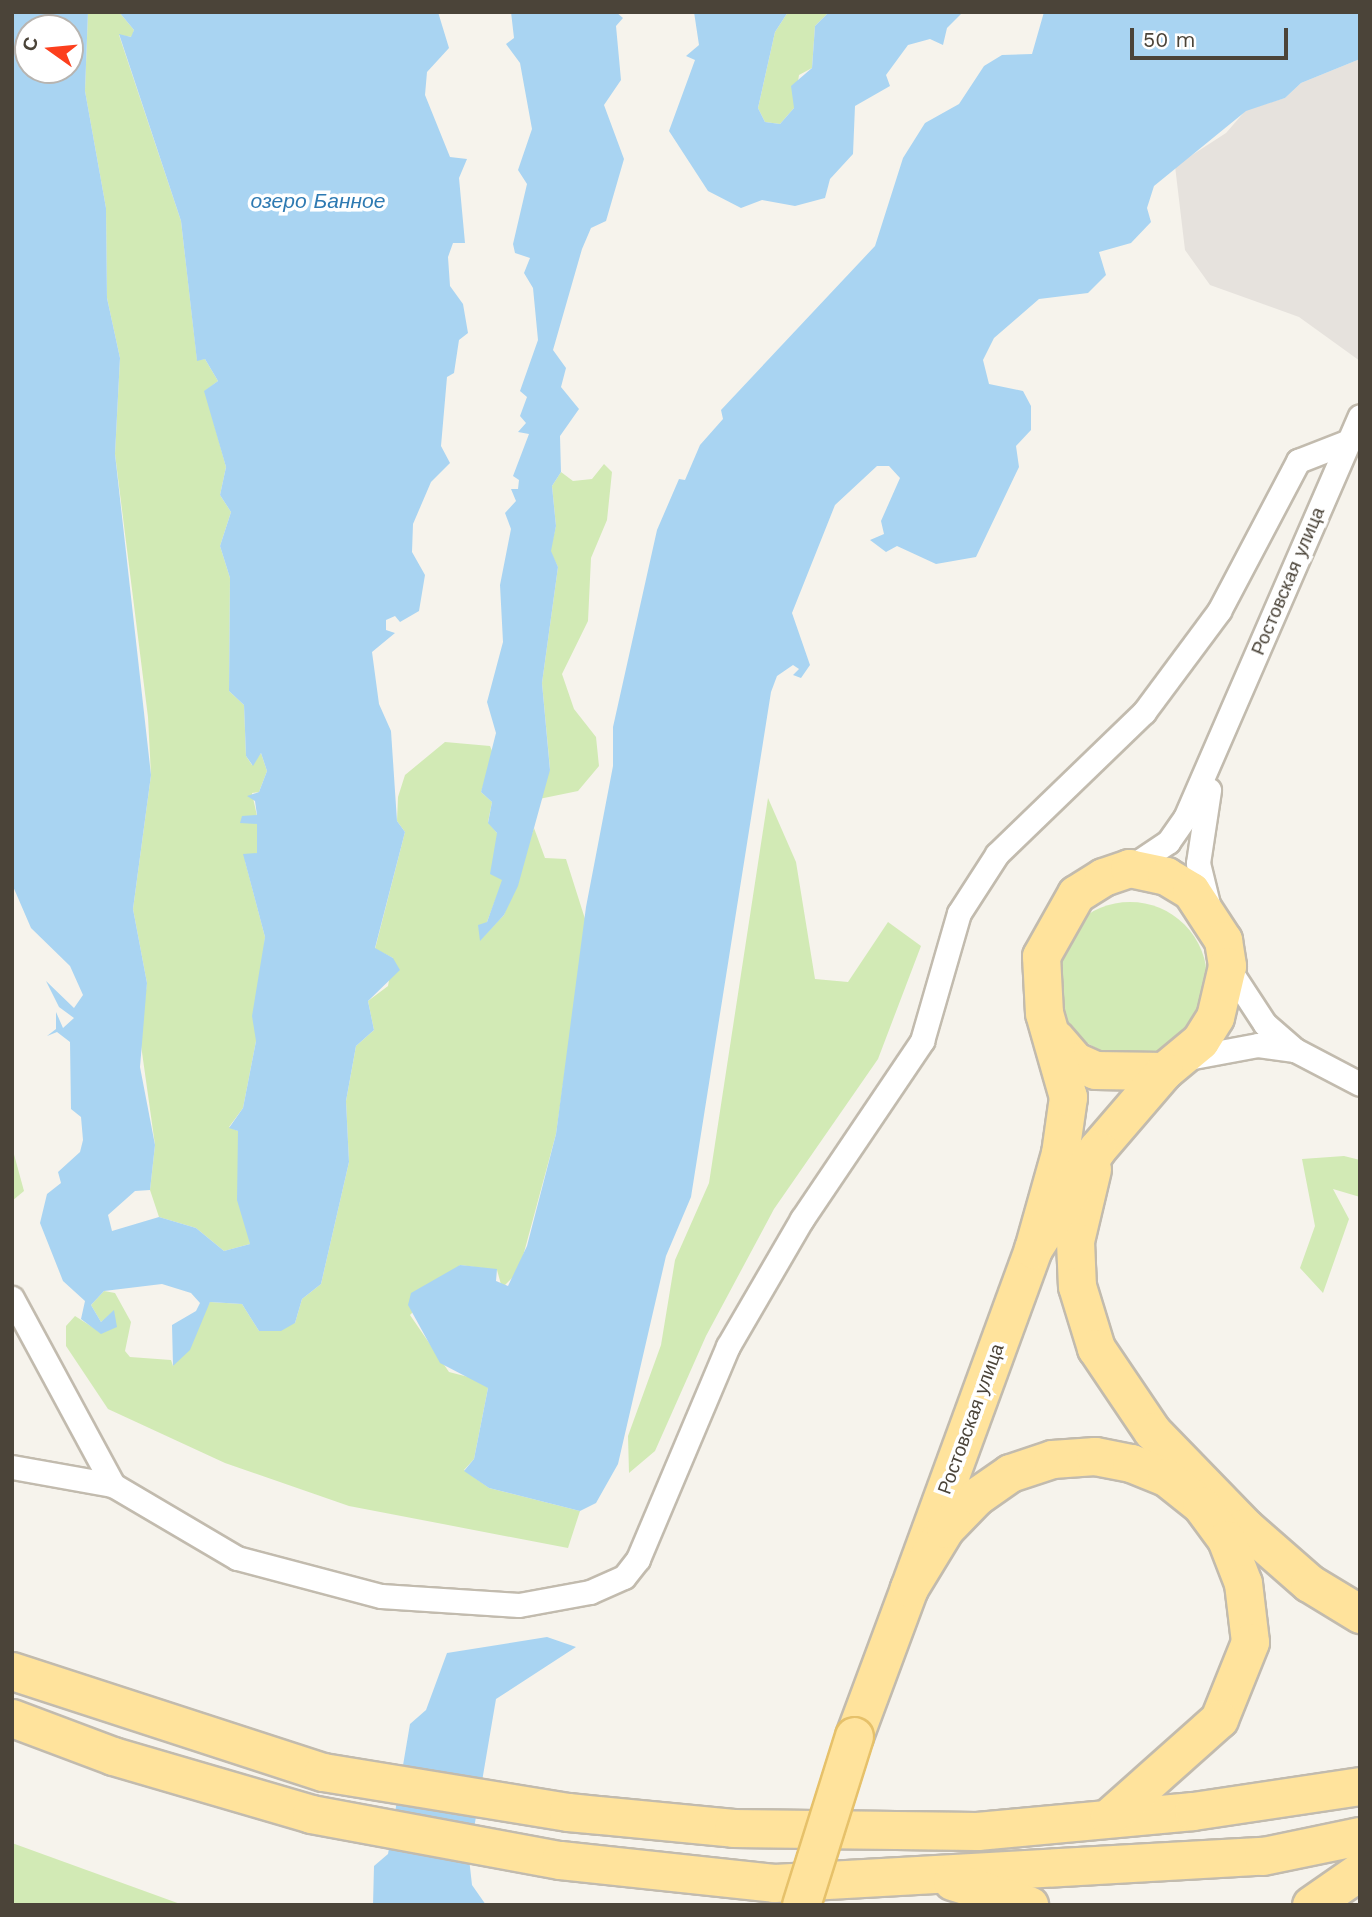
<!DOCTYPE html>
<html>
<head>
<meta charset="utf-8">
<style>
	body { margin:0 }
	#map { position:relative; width:1372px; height:1917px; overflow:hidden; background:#f6f3ec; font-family:"Work Sans",sans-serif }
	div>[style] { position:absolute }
	.industrial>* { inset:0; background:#e6e2dd }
	.green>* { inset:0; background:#d2eab5 }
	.round { border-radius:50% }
	.water>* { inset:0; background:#a9d4f2 }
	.roads { filter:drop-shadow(2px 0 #c2bbae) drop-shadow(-2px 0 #c2bbae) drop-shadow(0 2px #c2bbae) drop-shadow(0 -2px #c2bbae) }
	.minor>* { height:23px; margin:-11.5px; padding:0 11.5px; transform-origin:11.5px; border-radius:11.5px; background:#fff }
	.primary>* { height:37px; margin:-18.5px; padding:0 18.5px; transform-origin:18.5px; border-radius:18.5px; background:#ffe39c }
	.bridges { filter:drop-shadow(2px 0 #e6c16a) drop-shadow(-2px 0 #e6c16a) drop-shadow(0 2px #e6c16a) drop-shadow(0 -2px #e6c16a) }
	.primary-bridge>* { height:37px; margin:-18.5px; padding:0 18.5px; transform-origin:18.5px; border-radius:18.5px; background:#ffe39c }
	span { translate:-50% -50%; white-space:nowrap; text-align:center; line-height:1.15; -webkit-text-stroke:7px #fff; paint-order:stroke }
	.street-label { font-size:19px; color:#4b4439 }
	.water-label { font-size:21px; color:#2e7ab2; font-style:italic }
	.frame { position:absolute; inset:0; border:14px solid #4b4439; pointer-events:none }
	.north { position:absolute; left:14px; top:14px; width:70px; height:70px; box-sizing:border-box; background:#fff; border:2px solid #b7b4b0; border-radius:50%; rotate:285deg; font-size:19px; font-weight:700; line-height:28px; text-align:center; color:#4b4439 }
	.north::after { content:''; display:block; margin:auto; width:24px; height:32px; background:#fc3f1d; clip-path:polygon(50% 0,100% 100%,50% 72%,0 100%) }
	.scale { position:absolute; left:1130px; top:28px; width:158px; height:32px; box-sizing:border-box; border:4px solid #4b4439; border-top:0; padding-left:9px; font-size:21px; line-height:24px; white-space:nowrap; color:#4b4439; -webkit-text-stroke:5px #fff; paint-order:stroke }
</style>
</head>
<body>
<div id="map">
	<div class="industrial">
		<i style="clip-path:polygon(1360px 59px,1360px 361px,1299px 317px,1210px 285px,1185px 250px,1175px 166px,1226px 133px,1246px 110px,1285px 98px,1301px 83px)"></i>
	</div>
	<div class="green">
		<i style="clip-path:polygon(88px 12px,119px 12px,134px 30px,132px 37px,119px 35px,181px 221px,197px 360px,205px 359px,218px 381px,205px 391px,226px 467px,220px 495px,231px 512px,220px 546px,230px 578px,229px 691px,244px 705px,246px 756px,252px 765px,261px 753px,267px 771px,259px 792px,252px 793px,257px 816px,242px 816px,257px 823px,257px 853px,245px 861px,265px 937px,256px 1041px,243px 1108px,229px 1127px,238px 1131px,250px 1244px,224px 1251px,196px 1228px,159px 1217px,150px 1190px,155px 1145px,140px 1038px,147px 983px,133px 909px,151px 775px,148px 717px,115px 454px,120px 358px,107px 298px,106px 208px,85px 91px)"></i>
		<i style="clip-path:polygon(788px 12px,829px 12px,815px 26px,812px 68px,799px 75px,794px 108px,780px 124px,765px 122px,758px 108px,775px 32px)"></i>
		<i style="clip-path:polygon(604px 464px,612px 472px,607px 520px,591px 558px,588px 621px,562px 674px,574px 709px,596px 737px,599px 766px,578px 791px,539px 799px,550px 769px,542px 683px,558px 567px,550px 551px,556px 526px,552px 486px,561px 472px,573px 481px,592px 479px)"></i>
		<i style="clip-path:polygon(445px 742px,490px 746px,494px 756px,481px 792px,492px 802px,488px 822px,497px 833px,503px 880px,480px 940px,504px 915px,534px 828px,545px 858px,566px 859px,586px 922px,556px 1134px,519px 1271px,502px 1288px,497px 1270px,460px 1265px,410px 1315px,449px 1372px,484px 1381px,488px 1388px,474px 1459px,464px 1470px,489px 1488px,580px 1511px,568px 1548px,349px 1506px,225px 1463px,108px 1409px,66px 1346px,66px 1326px,75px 1316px,97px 1330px,116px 1327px,113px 1312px,101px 1322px,91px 1305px,104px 1291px,115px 1293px,131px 1322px,125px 1351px,130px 1357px,171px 1360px,173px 1366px,210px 1302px,242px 1304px,259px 1331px,295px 1323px,302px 1299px,321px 1284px,349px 1162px,346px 1101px,356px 1046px,374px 1030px,368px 1001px,388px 986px,393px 958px,375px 949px,405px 832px,397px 821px,398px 797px,405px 775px)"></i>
		<i style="clip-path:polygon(768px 798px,796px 862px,815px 979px,848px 982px,888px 922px,921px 946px,878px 1059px,774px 1209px,706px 1336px,655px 1451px,629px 1473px,628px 1436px,661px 1345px,675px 1260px,709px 1183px)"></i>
		<i class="round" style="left:1053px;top:902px;width:154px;height:154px"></i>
		<i style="clip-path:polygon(12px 1147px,24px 1191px,12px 1201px)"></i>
		<i style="clip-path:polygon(1344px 1156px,1360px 1160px,1360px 1197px,1333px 1189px,1349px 1219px,1323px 1293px,1300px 1268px,1315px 1226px,1302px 1159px)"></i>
		<i style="clip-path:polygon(12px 1843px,183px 1905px,12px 1905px)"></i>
	</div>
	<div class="water">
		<i style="clip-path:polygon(evenodd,12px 12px,88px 12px,85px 91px,106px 208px,107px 298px,120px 358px,115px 454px,151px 775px,133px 909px,147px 983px,140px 1067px,155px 1145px,150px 1190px,135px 1191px,108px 1215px,112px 1231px,159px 1217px,196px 1228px,224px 1251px,250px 1244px,237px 1200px,238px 1131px,229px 1128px,243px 1108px,256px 1041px,252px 1016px,265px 937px,243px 854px,257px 853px,257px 824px,240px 823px,242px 816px,257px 815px,255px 801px,247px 796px,259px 792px,267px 771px,261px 753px,253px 766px,246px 756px,244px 705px,229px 691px,230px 578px,220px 546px,231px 512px,220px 495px,226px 467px,204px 391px,218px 381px,205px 359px,197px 361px,181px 221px,119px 34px,131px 37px,134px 30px,119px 12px,438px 12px,449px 48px,427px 72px,425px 95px,450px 157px,467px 159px,459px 178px,465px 243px,453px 243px,448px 257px,450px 286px,463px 304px,468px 333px,459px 340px,454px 373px,447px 377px,441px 446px,450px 463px,431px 482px,413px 524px,412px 552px,425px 575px,419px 611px,400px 622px,395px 616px,386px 620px,386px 630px,395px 633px,372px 652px,379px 704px,391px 731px,397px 821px,405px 832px,375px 948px,393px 958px,400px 970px,368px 1001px,374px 1030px,356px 1046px,346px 1101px,349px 1162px,321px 1284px,302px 1299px,295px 1323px,281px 1331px,259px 1331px,242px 1304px,210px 1302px,190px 1350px,173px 1366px,172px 1325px,196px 1311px,200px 1303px,191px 1293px,162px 1284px,104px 1291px,91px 1305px,101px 1322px,114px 1310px,117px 1327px,101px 1334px,81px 1319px,85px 1301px,63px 1281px,40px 1223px,47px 1194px,61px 1183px,58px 1172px,80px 1152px,83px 1140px,81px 1117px,71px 1109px,70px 1042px,57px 1032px,47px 1036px,56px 1029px,56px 1012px,63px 1028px,74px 1018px,59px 1007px,46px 981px,74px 1008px,83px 995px,70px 966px,31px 928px,12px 884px,12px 12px,28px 28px,70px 28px,70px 70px,28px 70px,28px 28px)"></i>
		<i style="clip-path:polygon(511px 12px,616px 12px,623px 18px,616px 26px,621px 80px,604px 105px,624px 159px,606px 221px,591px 228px,582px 249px,553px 350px,566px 368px,561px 387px,579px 409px,560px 436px,561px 472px,552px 486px,556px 526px,551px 551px,558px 567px,542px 683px,550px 770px,518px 886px,504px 915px,480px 941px,478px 925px,487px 922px,502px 880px,490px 874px,497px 833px,488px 823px,492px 802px,481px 792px,496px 733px,487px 702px,503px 642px,500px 585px,511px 529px,505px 513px,516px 501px,511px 489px,518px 489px,519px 480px,513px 476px,529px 434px,518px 432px,526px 423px,520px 416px,527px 397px,520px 391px,538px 340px,533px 288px,524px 273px,530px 258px,515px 253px,513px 244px,527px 184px,518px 170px,532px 129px,520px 63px,506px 44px,514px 38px)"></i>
		<i style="clip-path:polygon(694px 12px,788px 12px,775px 32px,758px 108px,765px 122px,780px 124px,794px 108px,791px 86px,812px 68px,815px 26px,829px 12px,963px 12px,947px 28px,943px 45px,930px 39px,908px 45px,886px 75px,890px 86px,855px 106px,853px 154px,830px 179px,825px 198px,795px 206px,762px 200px,741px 208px,708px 191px,669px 131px,695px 60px,686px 56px,699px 45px)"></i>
		<i style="clip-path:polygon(1044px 12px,1360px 12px,1360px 59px,1301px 83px,1285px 98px,1246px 111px,1154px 186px,1147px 208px,1151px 222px,1131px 243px,1099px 252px,1106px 275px,1088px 293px,1039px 299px,994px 338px,983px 360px,989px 384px,1023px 391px,1031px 406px,1031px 430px,1016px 446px,1019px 467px,976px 557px,936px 564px,897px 546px,886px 552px,870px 540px,884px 534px,881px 521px,900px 478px,889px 466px,877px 466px,835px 505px,792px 613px,810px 665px,801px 678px,793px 675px,799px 669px,793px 665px,777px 676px,771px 692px,691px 1197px,666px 1256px,618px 1464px,596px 1503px,580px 1511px,489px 1488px,464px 1471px,474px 1459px,488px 1388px,440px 1363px,408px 1305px,411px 1293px,460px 1265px,497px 1269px,496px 1281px,508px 1286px,527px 1246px,556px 1134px,586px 907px,613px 766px,613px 727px,657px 530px,679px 479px,685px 480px,700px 445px,723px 419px,721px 410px,875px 246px,903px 158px,925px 123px,959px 104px,984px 66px,1002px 55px,1032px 54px)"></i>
		<i style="clip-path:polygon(547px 1637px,576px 1647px,496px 1699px,469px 1858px,472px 1885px,486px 1905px,373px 1905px,374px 1866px,388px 1854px,410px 1724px,426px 1710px,447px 1653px)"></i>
	</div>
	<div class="roads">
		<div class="minor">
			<i style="left:1129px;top:868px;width:47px;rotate:-33.7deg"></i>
			<i style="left:1168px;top:842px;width:29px;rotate:-55deg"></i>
			<i style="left:1185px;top:818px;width:438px;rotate:-66.5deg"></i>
			<i style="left:1208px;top:904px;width:42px;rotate:-103.7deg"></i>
			<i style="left:1198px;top:863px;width:74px;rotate:-81.4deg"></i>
			<i style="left:1227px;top:966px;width:69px;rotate:56.8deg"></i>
			<i style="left:1265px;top:1024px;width:40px;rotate:41deg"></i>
			<i style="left:1295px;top:1050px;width:73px;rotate:27.6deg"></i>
			<i style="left:1188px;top:1058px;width:71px;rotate:-10.5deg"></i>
			<i style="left:1258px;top:1045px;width:37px;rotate:8deg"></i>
			<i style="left:12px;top:1298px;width:213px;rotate:61.6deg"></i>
			<i style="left:113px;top:1485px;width:144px;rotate:30.5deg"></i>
			<i style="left:237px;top:1558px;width:149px;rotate:14.8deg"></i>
			<i style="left:381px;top:1596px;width:138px;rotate:3.7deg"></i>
			<i style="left:519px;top:1605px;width:72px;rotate:-10.4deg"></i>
			<i style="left:590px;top:1592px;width:37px;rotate:-24deg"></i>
			<i style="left:624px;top:1577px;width:23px;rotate:-52deg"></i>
			<i style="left:638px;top:1559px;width:231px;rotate:-67.1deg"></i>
			<i style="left:728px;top:1346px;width:147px;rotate:-59.8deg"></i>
			<i style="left:802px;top:1219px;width:215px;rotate:-56deg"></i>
			<i style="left:922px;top:1041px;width:133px;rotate:-73.9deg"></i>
			<i style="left:959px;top:913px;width:70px;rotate:-57.2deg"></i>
			<i style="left:997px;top:854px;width:204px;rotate:-44deg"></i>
			<i style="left:1144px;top:712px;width:126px;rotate:-53.4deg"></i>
			<i style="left:1219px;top:611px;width:170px;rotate:-62.2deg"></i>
			<i style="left:1298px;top:461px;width:55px;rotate:-21.4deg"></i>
			<i style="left:12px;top:1467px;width:103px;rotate:10.1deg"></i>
		</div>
		<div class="primary">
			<i style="left:1055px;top:1038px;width:30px;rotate:49deg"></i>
			<i style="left:1075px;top:1061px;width:22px;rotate:24deg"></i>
			<i style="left:1095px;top:1070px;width:69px;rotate:0.8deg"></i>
			<i style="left:1092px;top:1169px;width:74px;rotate:103.3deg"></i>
			<i style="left:1075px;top:1241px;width:45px;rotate:87.5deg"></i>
			<i style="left:1077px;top:1286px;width:65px;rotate:73deg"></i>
			<i style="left:1096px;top:1348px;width:100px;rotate:56deg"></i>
			<i style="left:1152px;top:1431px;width:134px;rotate:45.9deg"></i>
			<i style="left:1245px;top:1527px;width:85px;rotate:41.2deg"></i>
			<i style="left:1309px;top:1583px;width:60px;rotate:31.3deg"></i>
			<i style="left:909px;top:1588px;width:361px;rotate:-69.9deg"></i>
			<i style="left:1033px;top:1249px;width:100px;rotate:-74.3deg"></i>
			<i style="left:1060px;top:1153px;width:57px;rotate:-81.9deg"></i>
			<i style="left:1068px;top:1097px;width:87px;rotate:-105.9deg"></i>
			<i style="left:1044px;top:1013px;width:57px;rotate:-93deg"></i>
			<i style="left:1041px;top:956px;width:71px;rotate:-60.6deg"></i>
			<i style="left:1076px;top:894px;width:32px;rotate:-32deg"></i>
			<i style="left:1103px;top:877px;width:28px;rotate:-19deg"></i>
			<i style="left:1129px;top:868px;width:38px;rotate:12deg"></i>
			<i style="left:1166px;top:876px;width:29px;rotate:31deg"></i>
			<i style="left:1191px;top:891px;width:59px;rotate:56.9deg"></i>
			<i style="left:1223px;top:940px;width:26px;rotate:81deg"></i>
			<i style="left:1227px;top:966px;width:52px;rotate:103.2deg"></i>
			<i style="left:1215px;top:1017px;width:28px;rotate:122deg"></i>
			<i style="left:1200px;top:1041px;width:47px;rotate:140.2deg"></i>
			<i style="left:1164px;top:1071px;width:103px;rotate:130.7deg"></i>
			<i style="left:1097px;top:1149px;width:119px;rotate:122.6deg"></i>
			<i style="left:12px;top:1671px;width:327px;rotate:18deg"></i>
			<i style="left:323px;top:1772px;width:248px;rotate:9.3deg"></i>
			<i style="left:568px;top:1812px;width:166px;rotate:5.5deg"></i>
			<i style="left:733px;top:1828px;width:244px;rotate:0.7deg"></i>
			<i style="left:977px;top:1831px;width:217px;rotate:-5.3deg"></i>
			<i style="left:1193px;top:1811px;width:169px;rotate:-8.5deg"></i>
			<i style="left:12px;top:1718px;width:108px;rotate:20.6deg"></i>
			<i style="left:113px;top:1756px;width:206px;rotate:16.3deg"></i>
			<i style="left:311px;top:1814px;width:253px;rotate:10.5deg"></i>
			<i style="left:560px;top:1860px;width:215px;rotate:6.1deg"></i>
			<i style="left:774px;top:1883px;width:490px;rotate:-3.2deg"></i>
			<i style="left:1263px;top:1856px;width:99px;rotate:-11.7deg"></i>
			<i style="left:854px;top:1736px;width:158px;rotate:-69.6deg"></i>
			<i style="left:909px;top:1588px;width:69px;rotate:-58.6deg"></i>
			<i style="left:945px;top:1529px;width:46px;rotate:-45.9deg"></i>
			<i style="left:977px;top:1496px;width:40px;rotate:-34.9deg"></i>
			<i style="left:1010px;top:1473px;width:44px;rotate:-18.4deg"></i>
			<i style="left:1052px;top:1459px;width:43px;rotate:-4deg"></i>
			<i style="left:1095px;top:1456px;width:37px;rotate:11deg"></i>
			<i style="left:1131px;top:1463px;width:38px;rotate:22deg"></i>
			<i style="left:1166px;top:1477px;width:45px;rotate:38.7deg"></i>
			<i style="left:1201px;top:1505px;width:42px;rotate:53.7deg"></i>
			<i style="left:1226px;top:1539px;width:47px;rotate:68.9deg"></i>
			<i style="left:1243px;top:1583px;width:59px;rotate:83.2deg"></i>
			<i style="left:1250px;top:1642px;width:83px;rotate:111.9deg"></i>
			<i style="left:1219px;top:1719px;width:147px;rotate:138.3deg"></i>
			<i style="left:952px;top:1881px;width:81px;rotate:17.3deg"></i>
			<i style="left:1311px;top:1905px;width:60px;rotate:-34.8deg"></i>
		</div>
	</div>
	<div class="bridges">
		<div class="primary-bridge">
			<i style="left:801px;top:1905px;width:177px;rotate:-72.6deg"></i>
		</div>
	</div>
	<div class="street-label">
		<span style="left:1288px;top:581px;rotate:-67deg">Ростовская улица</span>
		<span style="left:971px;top:1419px;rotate:-70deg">Ростовская улица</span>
	</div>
	<div class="water-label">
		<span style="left:318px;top:201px">озеро Банное</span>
	</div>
	<div class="frame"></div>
	<div class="north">С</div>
	<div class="scale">50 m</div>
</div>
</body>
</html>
